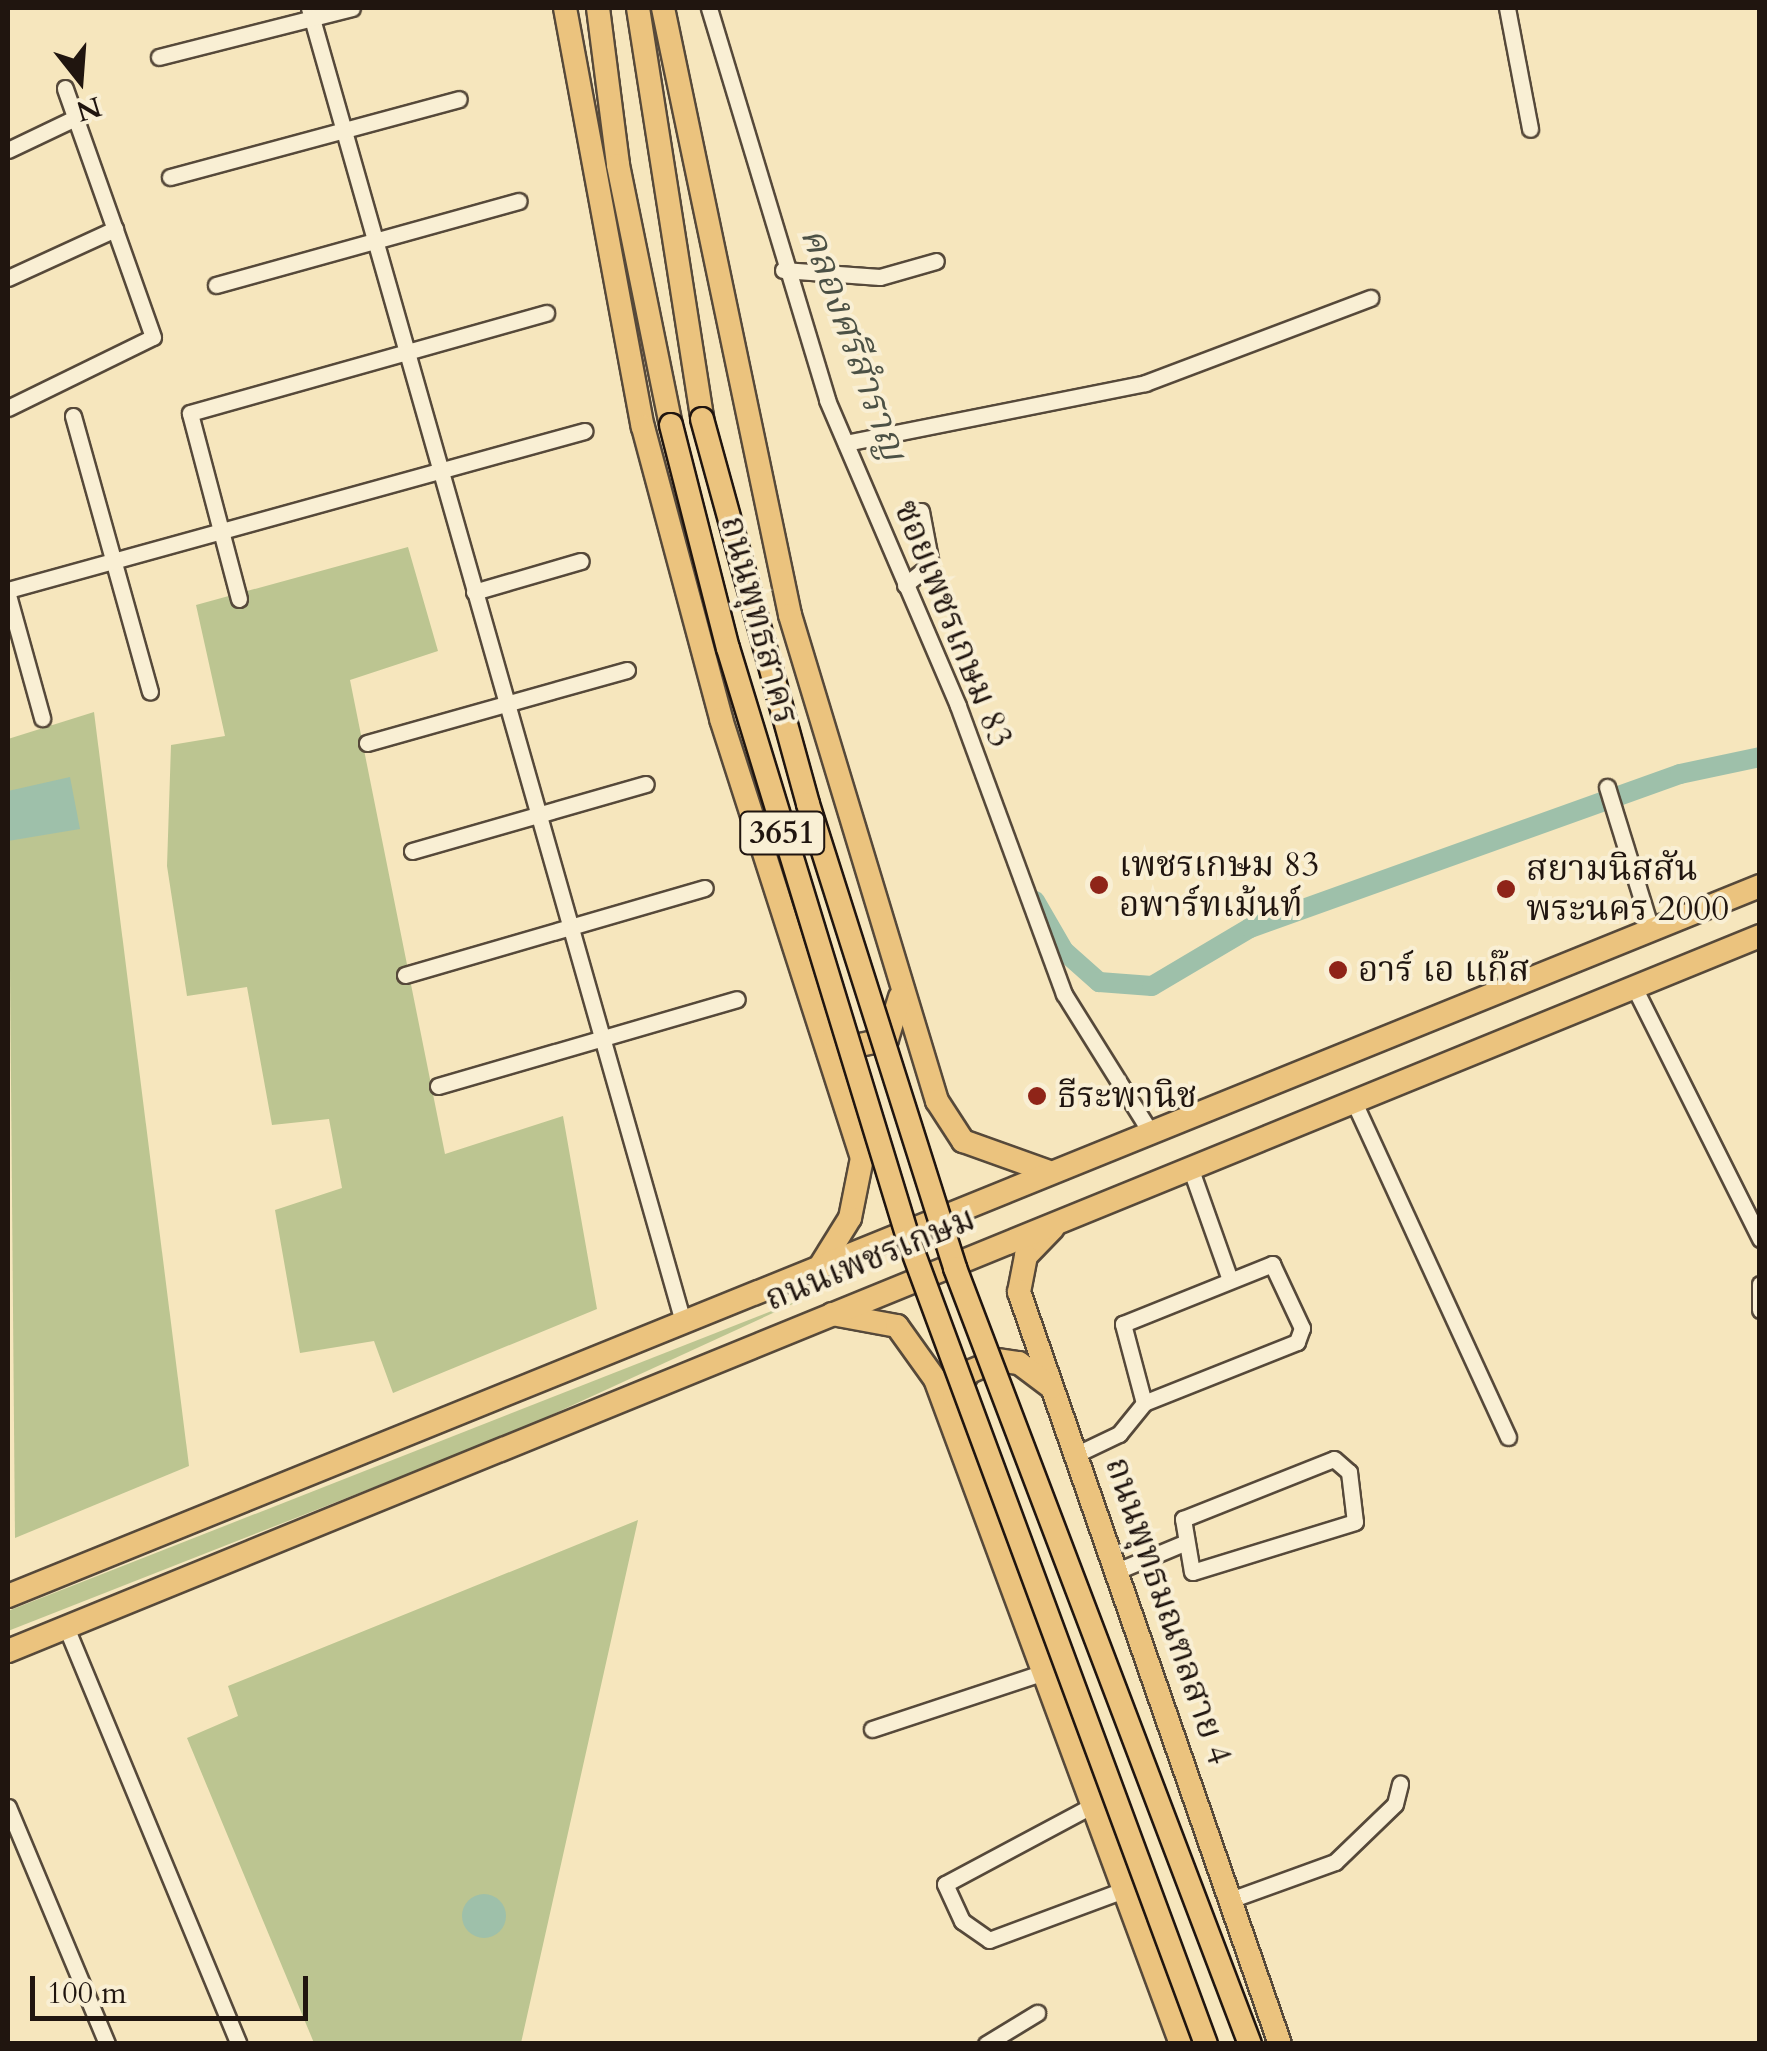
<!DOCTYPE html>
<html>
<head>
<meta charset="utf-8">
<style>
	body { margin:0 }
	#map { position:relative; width:1767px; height:2051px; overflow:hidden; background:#f6e6bd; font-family:Cardo,"Noto Serif Thai",serif }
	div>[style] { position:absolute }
	.green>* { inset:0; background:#bcc591 }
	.water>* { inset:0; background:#9ec0aa }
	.round { border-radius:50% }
	.canal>* { height:20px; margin:-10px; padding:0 10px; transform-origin:10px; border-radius:10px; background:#9ec0aa }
	.roads { filter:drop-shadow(2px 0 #56493a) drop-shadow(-2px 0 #56493a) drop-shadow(0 2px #56493a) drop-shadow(0 -2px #56493a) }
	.minor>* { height:15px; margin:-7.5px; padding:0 7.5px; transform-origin:7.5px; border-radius:7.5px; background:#f9efd4 }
	.primary>* { height:22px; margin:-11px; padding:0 11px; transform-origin:11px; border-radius:11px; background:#ebc37e }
	.bridges { filter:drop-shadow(2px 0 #20150f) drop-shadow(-2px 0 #20150f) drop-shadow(0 2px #20150f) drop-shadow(0 -2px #20150f) }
	.primary-bridge>* { height:22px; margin:-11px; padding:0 11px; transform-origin:11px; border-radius:11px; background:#ebc37e }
	.dots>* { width:28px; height:28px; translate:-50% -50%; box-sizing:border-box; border:5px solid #f9efd4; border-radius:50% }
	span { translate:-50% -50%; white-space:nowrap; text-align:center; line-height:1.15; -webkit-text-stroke:8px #f9efd4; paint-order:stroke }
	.shield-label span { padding:2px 8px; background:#f9efd4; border:2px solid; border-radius:8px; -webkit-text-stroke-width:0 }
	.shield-label { font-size:32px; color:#20150f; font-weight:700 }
	.street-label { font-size:35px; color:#20150f }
	.poi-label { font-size:35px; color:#20150f }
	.left { translate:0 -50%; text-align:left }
	.water-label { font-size:38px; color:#4c5145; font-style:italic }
	.frame { position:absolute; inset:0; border:10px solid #20150f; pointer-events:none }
	.north { position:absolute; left:30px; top:30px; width:100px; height:100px; -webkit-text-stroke:8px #f9efd4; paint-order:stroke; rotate:163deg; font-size:28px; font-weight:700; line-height:40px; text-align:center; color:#20150f }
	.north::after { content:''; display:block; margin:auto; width:35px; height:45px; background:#20150f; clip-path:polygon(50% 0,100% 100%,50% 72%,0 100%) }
	.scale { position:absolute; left:30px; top:1976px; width:278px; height:45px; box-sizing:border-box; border:5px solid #20150f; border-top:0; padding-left:12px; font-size:30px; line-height:35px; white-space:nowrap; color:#20150f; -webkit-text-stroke:8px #f9efd4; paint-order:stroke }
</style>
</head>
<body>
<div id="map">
	<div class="green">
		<i style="clip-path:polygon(408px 547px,438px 651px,350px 680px,445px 1154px,563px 1116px,597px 1309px,393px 1393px,374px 1341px,300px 1353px,275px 1210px,342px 1188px,329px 1119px,272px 1125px,247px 987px,187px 996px,167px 866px,171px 745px,225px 736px,196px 605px)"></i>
		<i style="clip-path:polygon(94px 712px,189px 1466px,15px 1538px,8px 739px)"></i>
		<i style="clip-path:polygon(810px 1296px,512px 1433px,8px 1631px,8px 1611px)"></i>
		<i style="clip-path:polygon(638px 1520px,521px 2043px,314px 2043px,187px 1738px,238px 1716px,228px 1686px)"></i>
	</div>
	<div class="water">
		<i style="clip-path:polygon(70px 777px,80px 829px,8px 841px,8px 791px)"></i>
		<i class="round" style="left:462px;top:1894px;width:44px;height:44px"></i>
	</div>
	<div class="canal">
		<i style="left:1035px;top:901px;width:58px;rotate:59.9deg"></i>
		<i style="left:1064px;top:951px;width:47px;rotate:41.5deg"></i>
		<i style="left:1099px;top:982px;width:53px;rotate:4.3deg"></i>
		<i style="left:1152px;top:986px;width:114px;rotate:-30.6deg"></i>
		<i style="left:1250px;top:928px;width:457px;rotate:-19.7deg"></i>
		<i style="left:1680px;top:774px;width:82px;rotate:-12deg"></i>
	</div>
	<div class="roads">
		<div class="minor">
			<i style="left:309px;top:8px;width:1366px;rotate:74.11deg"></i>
			<i style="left:709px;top:8px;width:409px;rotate:73.2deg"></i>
			<i style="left:827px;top:400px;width:333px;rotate:66.8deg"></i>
			<i style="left:958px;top:706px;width:307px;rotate:69.8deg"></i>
			<i style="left:1064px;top:994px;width:160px;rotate:58deg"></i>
			<i style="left:1507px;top:8px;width:123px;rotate:79.2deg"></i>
			<i style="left:159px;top:57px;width:199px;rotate:-14.2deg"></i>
			<i style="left:8px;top:150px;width:74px;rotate:-25.5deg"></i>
			<i style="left:170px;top:177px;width:299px;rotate:-15.1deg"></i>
			<i style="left:783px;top:270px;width:97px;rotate:4.1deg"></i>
			<i style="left:880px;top:277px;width:58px;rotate:-15.9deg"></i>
			<i style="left:8px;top:278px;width:118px;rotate:-24.6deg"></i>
			<i style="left:216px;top:285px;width:314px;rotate:-15.5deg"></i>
			<i style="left:8px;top:408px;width:161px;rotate:-26.1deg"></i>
			<i style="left:153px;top:337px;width:264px;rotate:-109.5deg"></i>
			<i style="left:73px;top:416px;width:286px;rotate:74.4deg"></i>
			<i style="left:846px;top:443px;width:305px;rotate:-11.3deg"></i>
			<i style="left:1145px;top:383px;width:241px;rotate:-20.7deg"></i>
			<i style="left:905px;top:585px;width:33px;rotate:-39deg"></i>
			<i style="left:931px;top:564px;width:54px;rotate:-100.7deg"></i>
			<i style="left:8px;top:590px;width:598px;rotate:-15.43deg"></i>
			<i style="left:474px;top:592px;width:111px;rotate:-16.2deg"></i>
			<i style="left:8px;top:595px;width:128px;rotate:74.5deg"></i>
			<i style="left:239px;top:599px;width:192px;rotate:-104.8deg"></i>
			<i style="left:190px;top:413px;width:370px;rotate:-15.7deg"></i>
			<i style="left:367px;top:743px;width:270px;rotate:-15.7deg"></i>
			<i style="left:1607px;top:787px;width:149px;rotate:72.8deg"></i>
			<i style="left:412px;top:851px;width:243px;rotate:-16deg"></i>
			<i style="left:405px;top:975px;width:312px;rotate:-16.2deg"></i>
			<i style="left:1634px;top:987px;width:282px;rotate:63.4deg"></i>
			<i style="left:438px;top:1086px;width:311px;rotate:-16.2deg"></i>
			<i style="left:1353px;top:1100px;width:371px;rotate:65.3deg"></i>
			<i style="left:1190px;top:1167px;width:117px;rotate:70.5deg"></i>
			<i style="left:1272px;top:1264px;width:71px;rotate:64.9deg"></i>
			<i style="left:1302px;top:1328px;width:15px;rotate:110deg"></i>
			<i style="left:1297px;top:1342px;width:165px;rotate:158.3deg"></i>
			<i style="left:1144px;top:1403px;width:82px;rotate:-104.9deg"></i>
			<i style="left:1123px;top:1324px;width:161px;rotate:-21.9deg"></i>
			<i style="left:1760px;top:1284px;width:26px;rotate:90deg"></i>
			<i style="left:1077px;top:1454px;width:47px;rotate:-25.5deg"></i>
			<i style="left:1119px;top:1434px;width:40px;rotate:-51deg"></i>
			<i style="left:1334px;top:1459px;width:20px;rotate:41deg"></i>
			<i style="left:1349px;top:1472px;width:50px;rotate:83.2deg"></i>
			<i style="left:1355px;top:1522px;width:170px;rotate:162.9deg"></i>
			<i style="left:1192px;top:1572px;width:54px;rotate:-99.6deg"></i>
			<i style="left:1183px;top:1519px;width:162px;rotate:-21.7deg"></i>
			<i style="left:1117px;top:1571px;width:73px;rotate:-22.7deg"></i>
			<i style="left:66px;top:1627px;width:451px;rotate:67.5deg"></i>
			<i style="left:872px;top:1729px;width:184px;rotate:-18.3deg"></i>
			<i style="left:1095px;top:1804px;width:170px;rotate:151.9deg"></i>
			<i style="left:945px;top:1884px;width:41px;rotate:65.3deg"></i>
			<i style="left:962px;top:1921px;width:33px;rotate:35deg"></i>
			<i style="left:989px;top:1940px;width:146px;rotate:-20.4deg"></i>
			<i style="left:8px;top:1807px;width:257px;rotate:67.3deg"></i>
			<i style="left:1230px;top:1900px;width:112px;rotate:-19.9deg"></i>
			<i style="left:1335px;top:1862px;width:83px;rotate:-44deg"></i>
			<i style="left:1395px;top:1804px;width:21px;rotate:-76deg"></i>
			<i style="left:986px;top:2044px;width:60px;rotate:-31.3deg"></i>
		</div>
		<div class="primary">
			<i style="left:565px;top:8px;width:426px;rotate:79.5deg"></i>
			<i style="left:643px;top:427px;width:302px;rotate:75deg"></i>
			<i style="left:721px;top:719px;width:461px;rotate:72.2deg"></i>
			<i style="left:862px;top:1158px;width:61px;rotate:101.3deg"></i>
			<i style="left:850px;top:1218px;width:59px;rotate:121.8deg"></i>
			<i style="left:598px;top:8px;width:158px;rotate:82.7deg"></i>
			<i style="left:618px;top:165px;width:265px;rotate:78.5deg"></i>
			<i style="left:638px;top:8px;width:416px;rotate:81.1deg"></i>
			<i style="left:663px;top:8px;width:620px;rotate:78.18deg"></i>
			<i style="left:790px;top:615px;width:508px;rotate:73.17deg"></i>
			<i style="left:937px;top:1101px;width:48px;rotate:57deg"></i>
			<i style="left:963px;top:1141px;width:89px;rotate:19.7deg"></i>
			<i style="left:834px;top:1036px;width:23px;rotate:25deg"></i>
			<i style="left:855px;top:1046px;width:33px;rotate:-12deg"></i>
			<i style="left:887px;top:1039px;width:44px;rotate:-72.8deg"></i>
			<i style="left:1053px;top:1228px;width:39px;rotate:134deg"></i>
			<i style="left:1026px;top:1256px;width:37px;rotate:101deg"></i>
			<i style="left:1019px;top:1292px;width:796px;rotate:70.86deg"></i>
			<i style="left:832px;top:1314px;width:66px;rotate:10.5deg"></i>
			<i style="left:897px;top:1326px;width:65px;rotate:54.4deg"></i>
			<i style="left:935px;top:1379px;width:709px;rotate:69.7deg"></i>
			<i style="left:954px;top:1397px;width:29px;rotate:-59deg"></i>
			<i style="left:969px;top:1372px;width:30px;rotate:-23deg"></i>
			<i style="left:997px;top:1360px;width:22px;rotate:8deg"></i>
			<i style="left:1019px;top:1363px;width:40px;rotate:37deg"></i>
			<i style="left:8px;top:1596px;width:1890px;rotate:-22.06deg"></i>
			<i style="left:8px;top:1651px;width:1892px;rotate:-22.2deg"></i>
		</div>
	</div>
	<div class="bridges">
		<div class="primary-bridge">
			<i style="left:702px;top:419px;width:399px;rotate:74.6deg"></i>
			<i style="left:808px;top:804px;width:487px;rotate:72.4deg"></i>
			<i style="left:955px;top:1268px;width:830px;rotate:69.19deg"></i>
			<i style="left:671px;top:425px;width:230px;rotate:75.7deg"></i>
			<i style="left:728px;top:648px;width:617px;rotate:73.03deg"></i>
			<i style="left:908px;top:1238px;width:859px;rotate:69.71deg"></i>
		</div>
	</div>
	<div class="dots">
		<i style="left:1099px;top:885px;background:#8f2418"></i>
		<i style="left:1506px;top:889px;background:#8f2418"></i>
		<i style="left:1338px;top:970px;background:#8f2418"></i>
		<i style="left:1037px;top:1096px;background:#8f2418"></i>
	</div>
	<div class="shield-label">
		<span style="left:782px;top:833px">3651</span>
	</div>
	<div class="street-label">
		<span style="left:759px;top:620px;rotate:75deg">ถนนพุทธสาคร</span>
		<span style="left:953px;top:624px;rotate:68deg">ซอยเพชรเกษม 83</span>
		<span style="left:870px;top:1259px;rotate:-22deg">ถนนเพชรเกษม</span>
		<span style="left:1168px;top:1611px;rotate:71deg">ถนนพุทธมณฑลสาย 4</span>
	</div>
	<div class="poi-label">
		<span class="left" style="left:1119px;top:885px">เพชรเกษม 83<br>อพาร์ทเม้นท์</span>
		<span class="left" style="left:1526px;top:889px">สยามนิสสัน<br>พระนคร 2000</span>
		<span class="left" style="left:1358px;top:970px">อาร์ เอ แก๊ส</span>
		<span class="left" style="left:1057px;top:1096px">ธีระพานิช</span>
	</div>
	<div class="water-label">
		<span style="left:853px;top:344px;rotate:70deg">คลองศรีสำราญ</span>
	</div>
	<div class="frame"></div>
	<div class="north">N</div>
	<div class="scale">100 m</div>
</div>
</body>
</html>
